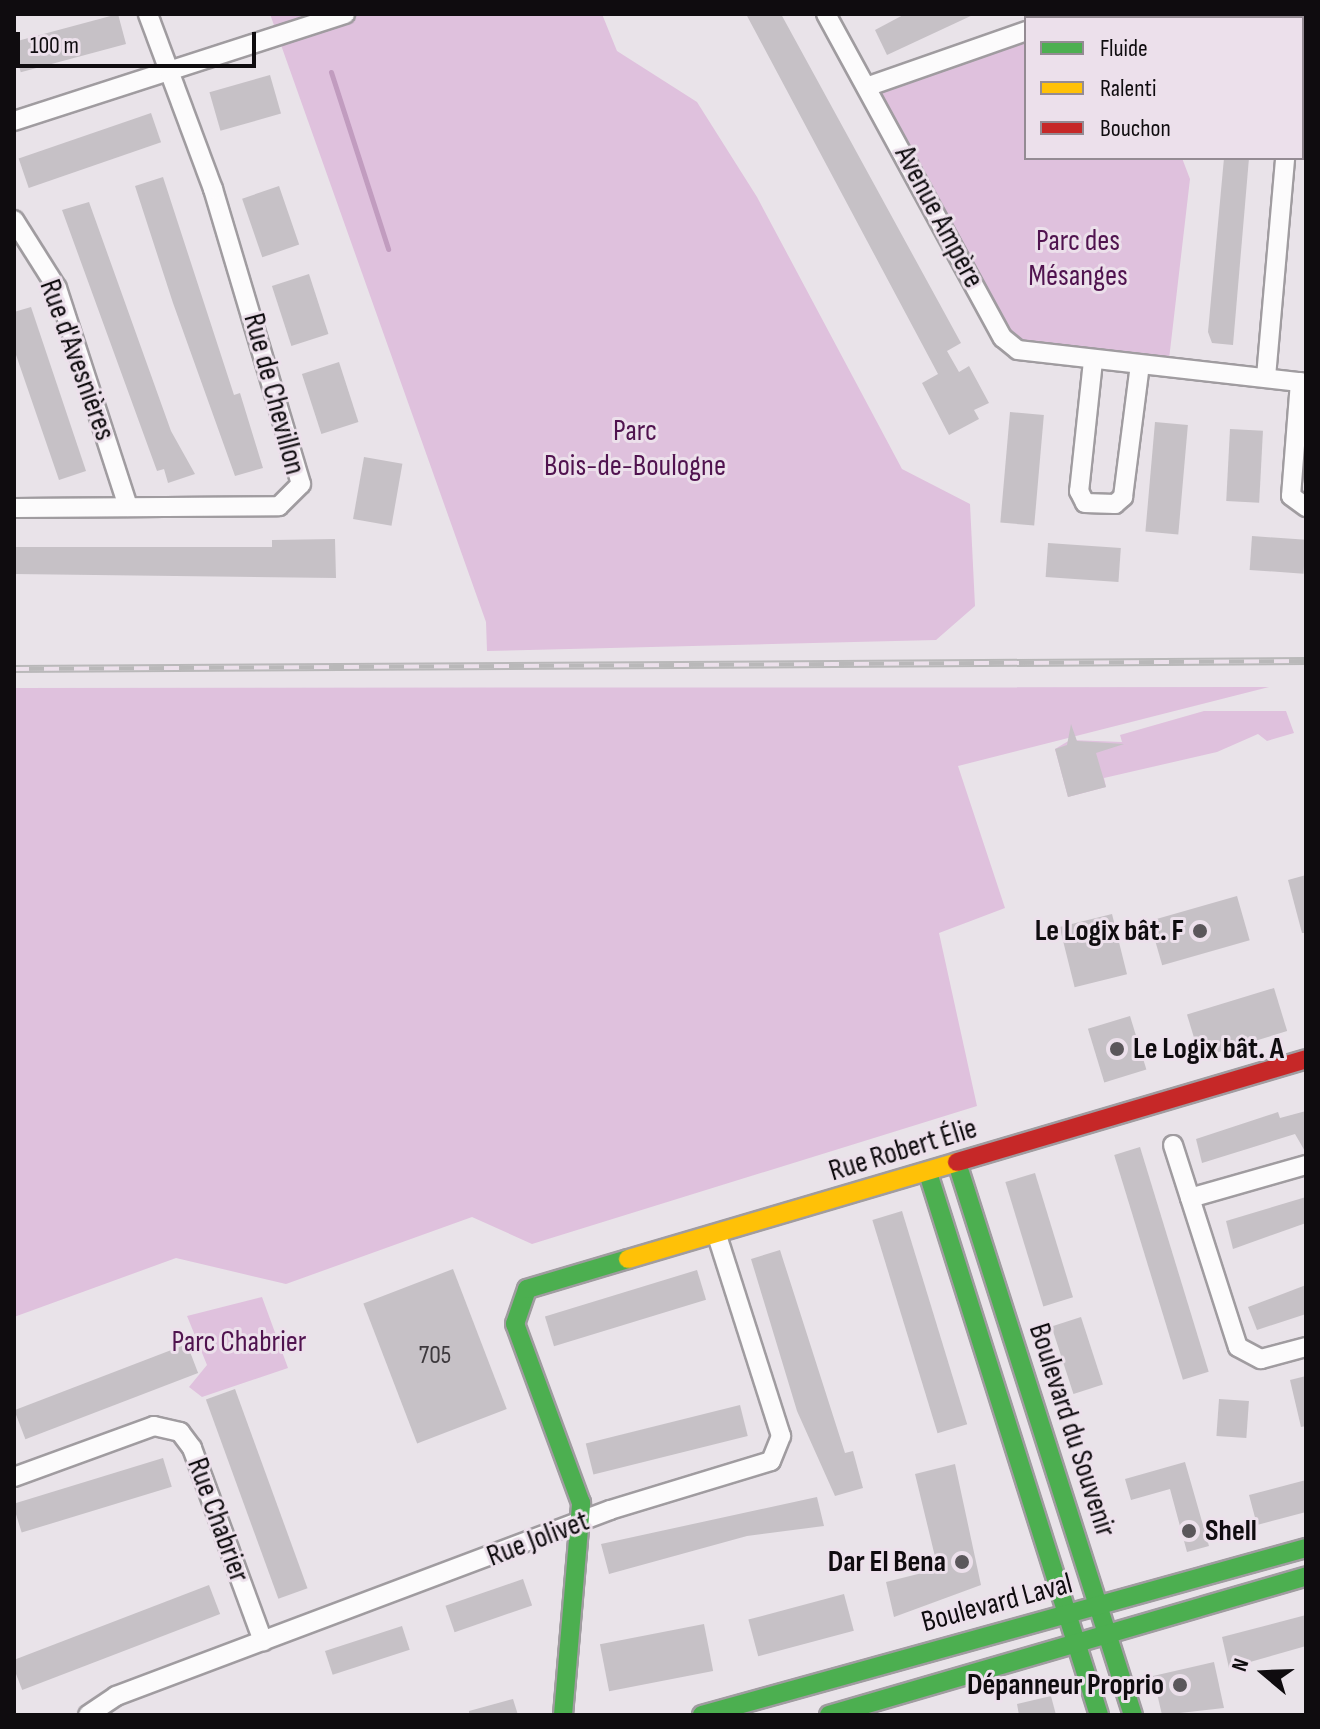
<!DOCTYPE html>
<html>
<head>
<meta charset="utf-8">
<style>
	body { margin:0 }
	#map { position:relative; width:1320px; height:1729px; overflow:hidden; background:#e9e3e9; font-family:"Sofia Sans Condensed",sans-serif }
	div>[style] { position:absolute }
	.green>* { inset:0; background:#dfc1dd; transform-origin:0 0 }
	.stream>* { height:5px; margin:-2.5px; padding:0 2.5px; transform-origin:2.5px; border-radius:2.5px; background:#c19cbf }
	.building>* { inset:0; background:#c6c1c6; transform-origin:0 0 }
	.roads { filter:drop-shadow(2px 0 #a09ca0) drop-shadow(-2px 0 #a09ca0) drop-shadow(0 2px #a09ca0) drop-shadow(0 -2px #a09ca0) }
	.street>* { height:18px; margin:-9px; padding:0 9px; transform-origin:9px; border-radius:9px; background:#fcfbfc }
	.fast>* { height:18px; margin:-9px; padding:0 9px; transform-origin:9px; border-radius:9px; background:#4caf50 }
	.slow>* { height:18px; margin:-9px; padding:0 9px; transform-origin:9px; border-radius:9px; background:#ffc107 }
	.jam>* { height:18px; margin:-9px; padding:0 9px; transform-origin:9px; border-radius:9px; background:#c62828 }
	.rail>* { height:8px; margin-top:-4px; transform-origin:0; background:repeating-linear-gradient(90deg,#ece0eb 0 15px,#b9b8b9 0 30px); box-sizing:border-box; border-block:2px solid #b9b8b9 }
	.dots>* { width:22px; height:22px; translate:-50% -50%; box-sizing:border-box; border:4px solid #ece0eb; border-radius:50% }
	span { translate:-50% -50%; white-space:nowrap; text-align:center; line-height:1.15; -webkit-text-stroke:6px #ece0eb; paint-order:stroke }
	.number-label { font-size:26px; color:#3d393d }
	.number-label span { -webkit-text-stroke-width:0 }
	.street-label { font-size:30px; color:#0f0c0f }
	.park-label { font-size:30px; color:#50134f }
	.poi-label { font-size:30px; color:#0f0c0f; font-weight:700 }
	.right { translate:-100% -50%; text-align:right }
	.left { translate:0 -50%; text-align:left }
	.frame { position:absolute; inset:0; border:16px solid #0f0c0f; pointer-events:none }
	.legend { position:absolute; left:1024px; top:16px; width:280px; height:144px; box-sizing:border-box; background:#ece0eb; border:2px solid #948b93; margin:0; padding:10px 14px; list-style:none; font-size:24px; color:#0f0c0f }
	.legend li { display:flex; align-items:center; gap:16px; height:40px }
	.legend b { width:40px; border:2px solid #948b93 }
	.north { position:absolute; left:1224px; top:1633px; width:80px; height:80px; -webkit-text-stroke:6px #ece0eb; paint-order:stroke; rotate:289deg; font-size:22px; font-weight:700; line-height:32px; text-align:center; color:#0f0c0f }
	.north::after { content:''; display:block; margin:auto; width:28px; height:36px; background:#0f0c0f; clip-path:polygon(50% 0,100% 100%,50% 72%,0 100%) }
	.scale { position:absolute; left:16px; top:32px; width:240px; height:36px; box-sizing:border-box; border:4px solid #0f0c0f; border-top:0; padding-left:10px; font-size:24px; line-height:28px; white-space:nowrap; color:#0f0c0f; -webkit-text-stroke:6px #ece0eb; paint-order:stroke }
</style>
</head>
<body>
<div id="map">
	<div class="green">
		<i style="clip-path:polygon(270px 14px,602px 14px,617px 51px,697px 102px,757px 197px,902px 469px,970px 504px,975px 606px,936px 640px,487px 651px,486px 622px)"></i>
		<i style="left:1076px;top:14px;width:159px;height:13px"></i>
		<i style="clip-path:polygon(1026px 31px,1026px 158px,1182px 158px,1190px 179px,1168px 368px,1018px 350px,869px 86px)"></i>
		<i style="clip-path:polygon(1269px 687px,958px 766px,1005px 908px,939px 933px,977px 1106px,532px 1244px,472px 1217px,286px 1284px,176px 1258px,14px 1317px,14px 688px)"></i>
		<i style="clip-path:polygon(1204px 711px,1286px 711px,1294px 733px,1267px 741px,1258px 734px,1217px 752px,1104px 778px,1106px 787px,1068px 797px,1055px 749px,1070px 740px,1122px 742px,1120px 735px)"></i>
		<i style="clip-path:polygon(262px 1297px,288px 1368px,202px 1397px,189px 1387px,207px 1365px,187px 1316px)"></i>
	</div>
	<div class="stream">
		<i style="left:331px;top:72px;width:186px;rotate:72.1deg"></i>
	</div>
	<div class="building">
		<i style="left:118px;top:14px;width:31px;height:109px;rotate:75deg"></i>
		<i style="clip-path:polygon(746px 14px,781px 14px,961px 343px,947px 351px,959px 372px,969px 366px,989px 403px,974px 410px,979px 419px,949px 435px,922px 383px,938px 374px)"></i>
		<i style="clip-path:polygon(905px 14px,975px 14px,887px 55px,875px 30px)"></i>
		<i style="left:270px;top:75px;width:40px;height:63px;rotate:74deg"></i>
		<i style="left:151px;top:113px;width:31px;height:140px;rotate:71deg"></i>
		<i style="clip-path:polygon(1224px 158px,1249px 158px,1233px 345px,1212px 343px,1208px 332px)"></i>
		<i style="clip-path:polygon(163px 177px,234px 395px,240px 393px,263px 468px,235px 476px,173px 303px,135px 186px)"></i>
		<i style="left:279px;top:186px;width:62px;height:39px;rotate:71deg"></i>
		<i style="clip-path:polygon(89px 202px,171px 431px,195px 474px,168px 483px,164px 469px,157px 471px,62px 210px)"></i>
		<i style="left:309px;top:274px;width:63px;height:39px;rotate:72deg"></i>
		<i style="clip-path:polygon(31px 307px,86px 471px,59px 480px,14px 349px,14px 312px)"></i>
		<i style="left:339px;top:362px;width:63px;height:39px;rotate:72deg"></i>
		<i style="left:1010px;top:412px;width:34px;height:111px;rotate:5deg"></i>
		<i style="left:1155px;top:422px;width:33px;height:110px;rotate:5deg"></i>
		<i style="left:1230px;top:429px;width:33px;height:72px;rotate:3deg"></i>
		<i style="left:364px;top:457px;width:39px;height:63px;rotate:10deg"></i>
		<i style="left:1252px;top:536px;width:54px;height:34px;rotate:4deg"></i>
		<i style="clip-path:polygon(335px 539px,336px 578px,14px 574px,14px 547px,272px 547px,272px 540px)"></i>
		<i style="left:1048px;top:543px;width:73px;height:34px;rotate:4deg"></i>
		<i style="clip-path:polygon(1071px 724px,1077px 741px,1124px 744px,1096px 753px,1106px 787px,1068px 797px,1055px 749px,1067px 745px)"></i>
		<i style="clip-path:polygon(1306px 875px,1306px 933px,1302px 933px,1288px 880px)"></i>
		<i style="left:1237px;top:896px;width:46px;height:91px;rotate:74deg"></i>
		<i style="left:1112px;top:914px;width:62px;height:54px;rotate:76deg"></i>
		<i style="left:1274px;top:988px;width:45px;height:91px;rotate:73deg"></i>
		<i style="left:1130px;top:1016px;width:56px;height:44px;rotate:73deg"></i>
		<i style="clip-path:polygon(1306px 1111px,1306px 1153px,1295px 1134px,1202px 1163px,1196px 1139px,1278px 1112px,1280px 1118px)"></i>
		<i style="left:1140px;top:1147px;width:235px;height:27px;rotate:73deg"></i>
		<i style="left:1035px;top:1173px;width:130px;height:31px;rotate:73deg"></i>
		<i style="clip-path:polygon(1306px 1197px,1306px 1223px,1233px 1249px,1226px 1221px)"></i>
		<i style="left:902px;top:1211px;width:223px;height:31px;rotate:73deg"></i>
		<i style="clip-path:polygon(780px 1250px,845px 1453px,853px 1451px,863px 1488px,835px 1496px,797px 1411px,751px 1259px)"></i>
		<i style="left:453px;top:1269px;width:150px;height:96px;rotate:69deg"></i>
		<i style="left:697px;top:1270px;width:31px;height:159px;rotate:73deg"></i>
		<i style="clip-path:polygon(1306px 1285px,1306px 1314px,1257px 1330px,1248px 1307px)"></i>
		<i style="left:1081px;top:1317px;width:71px;height:31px;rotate:72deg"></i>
		<i style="left:187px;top:1344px;width:31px;height:185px;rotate:69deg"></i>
		<i style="clip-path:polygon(1306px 1376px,1306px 1426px,1301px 1427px,1290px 1380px)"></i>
		<i style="left:235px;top:1389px;width:212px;height:31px;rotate:70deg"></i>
		<i style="left:1219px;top:1399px;width:30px;height:37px;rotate:4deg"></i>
		<i style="left:740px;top:1405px;width:32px;height:159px;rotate:76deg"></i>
		<i style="left:163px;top:1458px;width:30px;height:157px;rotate:73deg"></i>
		<i style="clip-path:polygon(1185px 1462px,1209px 1546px,1187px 1552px,1170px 1489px,1131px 1500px,1125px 1479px)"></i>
		<i style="clip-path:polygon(955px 1464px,981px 1585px,894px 1617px,886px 1582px,938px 1569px,915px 1474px)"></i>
		<i style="clip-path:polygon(1306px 1480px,1306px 1512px,1257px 1525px,1249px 1495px)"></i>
		<i style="clip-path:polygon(817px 1497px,824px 1526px,747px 1536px,609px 1574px,601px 1544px)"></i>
		<i style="left:523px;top:1579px;width:28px;height:82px;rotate:71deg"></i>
		<i style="left:209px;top:1585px;width:31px;height:212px;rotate:69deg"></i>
		<i style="left:844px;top:1594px;width:38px;height:99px;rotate:75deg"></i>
		<i style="clip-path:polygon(1306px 1615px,1306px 1646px,1229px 1668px,1222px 1637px)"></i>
		<i style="left:704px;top:1624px;width:48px;height:106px;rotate:79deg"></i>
		<i style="left:402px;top:1626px;width:25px;height:81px;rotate:72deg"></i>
		<i style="clip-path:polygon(1214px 1662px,1224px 1708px,1162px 1715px,1153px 1676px)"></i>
		<i style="clip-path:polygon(1051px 1696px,1056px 1715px,1019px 1715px,1017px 1704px)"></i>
		<i style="clip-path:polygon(513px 1699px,518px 1715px,469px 1715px,469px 1711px)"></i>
	</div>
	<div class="roads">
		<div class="street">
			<i style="left:826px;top:14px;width:369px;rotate:61.4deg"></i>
			<i style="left:1003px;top:338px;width:19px;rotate:39deg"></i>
			<i style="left:1018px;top:350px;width:290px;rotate:6.5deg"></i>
			<i style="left:1235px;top:14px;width:4px;rotate:76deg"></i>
			<i style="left:1064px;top:18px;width:13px;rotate:-18deg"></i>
			<i style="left:869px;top:86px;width:166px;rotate:-19.3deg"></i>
			<i style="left:14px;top:121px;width:348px;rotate:-17.9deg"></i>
			<i style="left:1302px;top:132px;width:4px;rotate:-27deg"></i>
			<i style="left:14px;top:220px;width:80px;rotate:57.7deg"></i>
			<i style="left:57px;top:288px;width:230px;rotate:72deg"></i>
			<i style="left:1093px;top:361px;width:131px;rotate:96.1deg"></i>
			<i style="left:1079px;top:491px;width:13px;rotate:63deg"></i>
			<i style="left:1085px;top:503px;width:30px;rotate:2deg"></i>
			<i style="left:1115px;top:504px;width:11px;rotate:-41deg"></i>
			<i style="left:1123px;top:497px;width:133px;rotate:-82.7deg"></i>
			<i style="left:1266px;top:377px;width:220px;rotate:-85deg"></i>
			<i style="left:1300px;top:382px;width:114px;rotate:94.5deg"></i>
			<i style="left:1291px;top:496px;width:19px;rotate:36deg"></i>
			<i style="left:14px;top:508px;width:265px;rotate:-0.4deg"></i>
			<i style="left:279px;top:506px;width:31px;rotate:-45deg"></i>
			<i style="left:301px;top:484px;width:308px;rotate:-106.6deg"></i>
			<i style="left:213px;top:189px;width:187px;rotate:-110.4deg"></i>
			<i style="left:1173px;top:1145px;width:212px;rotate:72.2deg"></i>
			<i style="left:1238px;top:1347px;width:26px;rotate:28deg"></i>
			<i style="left:1261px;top:1359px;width:47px;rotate:-14.9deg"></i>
			<i style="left:1190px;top:1198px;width:121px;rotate:-15.9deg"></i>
			<i style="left:14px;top:1477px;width:149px;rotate:-20deg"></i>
			<i style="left:154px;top:1426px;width:27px;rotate:13deg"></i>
			<i style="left:180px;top:1432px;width:20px;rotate:53deg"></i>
			<i style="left:192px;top:1448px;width:206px;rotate:69.8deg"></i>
			<i style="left:88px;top:1715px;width:34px;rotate:-34deg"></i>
			<i style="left:116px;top:1696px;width:528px;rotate:-20.63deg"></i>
			<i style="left:610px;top:1510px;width:168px;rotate:-16.9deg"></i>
			<i style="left:771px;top:1461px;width:27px;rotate:-68deg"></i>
			<i style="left:781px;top:1436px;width:211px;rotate:-107.7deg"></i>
		</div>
		<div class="fast">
			<i style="left:957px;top:1163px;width:579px;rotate:72.32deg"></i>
			<i style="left:928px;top:1173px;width:568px;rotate:72.49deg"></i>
			<i style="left:563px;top:1715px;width:213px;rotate:-85.1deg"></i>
			<i style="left:581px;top:1503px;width:191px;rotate:-110.2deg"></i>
			<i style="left:515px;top:1324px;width:37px;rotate:-71deg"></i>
			<i style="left:527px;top:1289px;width:105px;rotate:-16.5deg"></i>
			<i style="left:702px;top:1715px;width:627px;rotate:-15.46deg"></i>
			<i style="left:829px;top:1715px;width:497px;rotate:-16.2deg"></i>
		</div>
		<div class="slow">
			<i style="left:628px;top:1259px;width:343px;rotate:-16.4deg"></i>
		</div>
		<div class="jam">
			<i style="left:957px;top:1162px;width:364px;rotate:-16.4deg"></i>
		</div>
	</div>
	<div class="rail">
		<i style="left:14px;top:669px;width:1292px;rotate:-0.35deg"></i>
	</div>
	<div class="dots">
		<i style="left:1200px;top:931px;background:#5b575b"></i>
		<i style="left:1117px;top:1049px;background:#5b575b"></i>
		<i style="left:1189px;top:1531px;background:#5b575b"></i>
		<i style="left:962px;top:1562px;background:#5b575b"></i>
		<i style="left:1180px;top:1685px;background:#5b575b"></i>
	</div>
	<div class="number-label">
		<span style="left:435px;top:1356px">705</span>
	</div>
	<div class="street-label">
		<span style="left:939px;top:217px;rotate:62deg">Avenue Ampère</span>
		<span style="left:77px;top:360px;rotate:70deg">Rue d'Avesnières</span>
		<span style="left:274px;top:394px;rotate:75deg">Rue de Chevillon</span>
		<span style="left:903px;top:1150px;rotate:-17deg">Rue Robert Élie</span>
		<span style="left:1072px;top:1430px;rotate:72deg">Boulevard du Souvenir</span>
		<span style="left:218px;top:1520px;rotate:70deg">Rue Chabrier</span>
		<span style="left:538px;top:1539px;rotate:-21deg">Rue Jolivet</span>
		<span style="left:997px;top:1603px;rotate:-15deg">Boulevard Laval</span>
	</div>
	<div class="park-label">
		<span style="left:1078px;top:258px">Parc des<br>Mésanges</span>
		<span style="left:635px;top:448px">Parc<br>Bois-de-Boulogne</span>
		<span style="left:239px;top:1342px">Parc Chabrier</span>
	</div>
	<div class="poi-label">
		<span class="right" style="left:1184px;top:931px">Le Logix bât. F</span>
		<span class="left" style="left:1133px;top:1049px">Le Logix bât. A</span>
		<span class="left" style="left:1205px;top:1531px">Shell</span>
		<span class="right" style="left:946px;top:1562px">Dar El Bena</span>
		<span class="right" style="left:1164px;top:1685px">Dépanneur Proprio</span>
	</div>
	<div class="frame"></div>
	<ul class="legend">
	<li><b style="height:10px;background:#4caf50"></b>Fluide</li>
	<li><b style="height:10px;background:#ffc107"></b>Ralenti</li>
	<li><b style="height:10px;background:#c62828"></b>Bouchon</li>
	</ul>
	<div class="north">N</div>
	<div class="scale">100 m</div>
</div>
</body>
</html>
